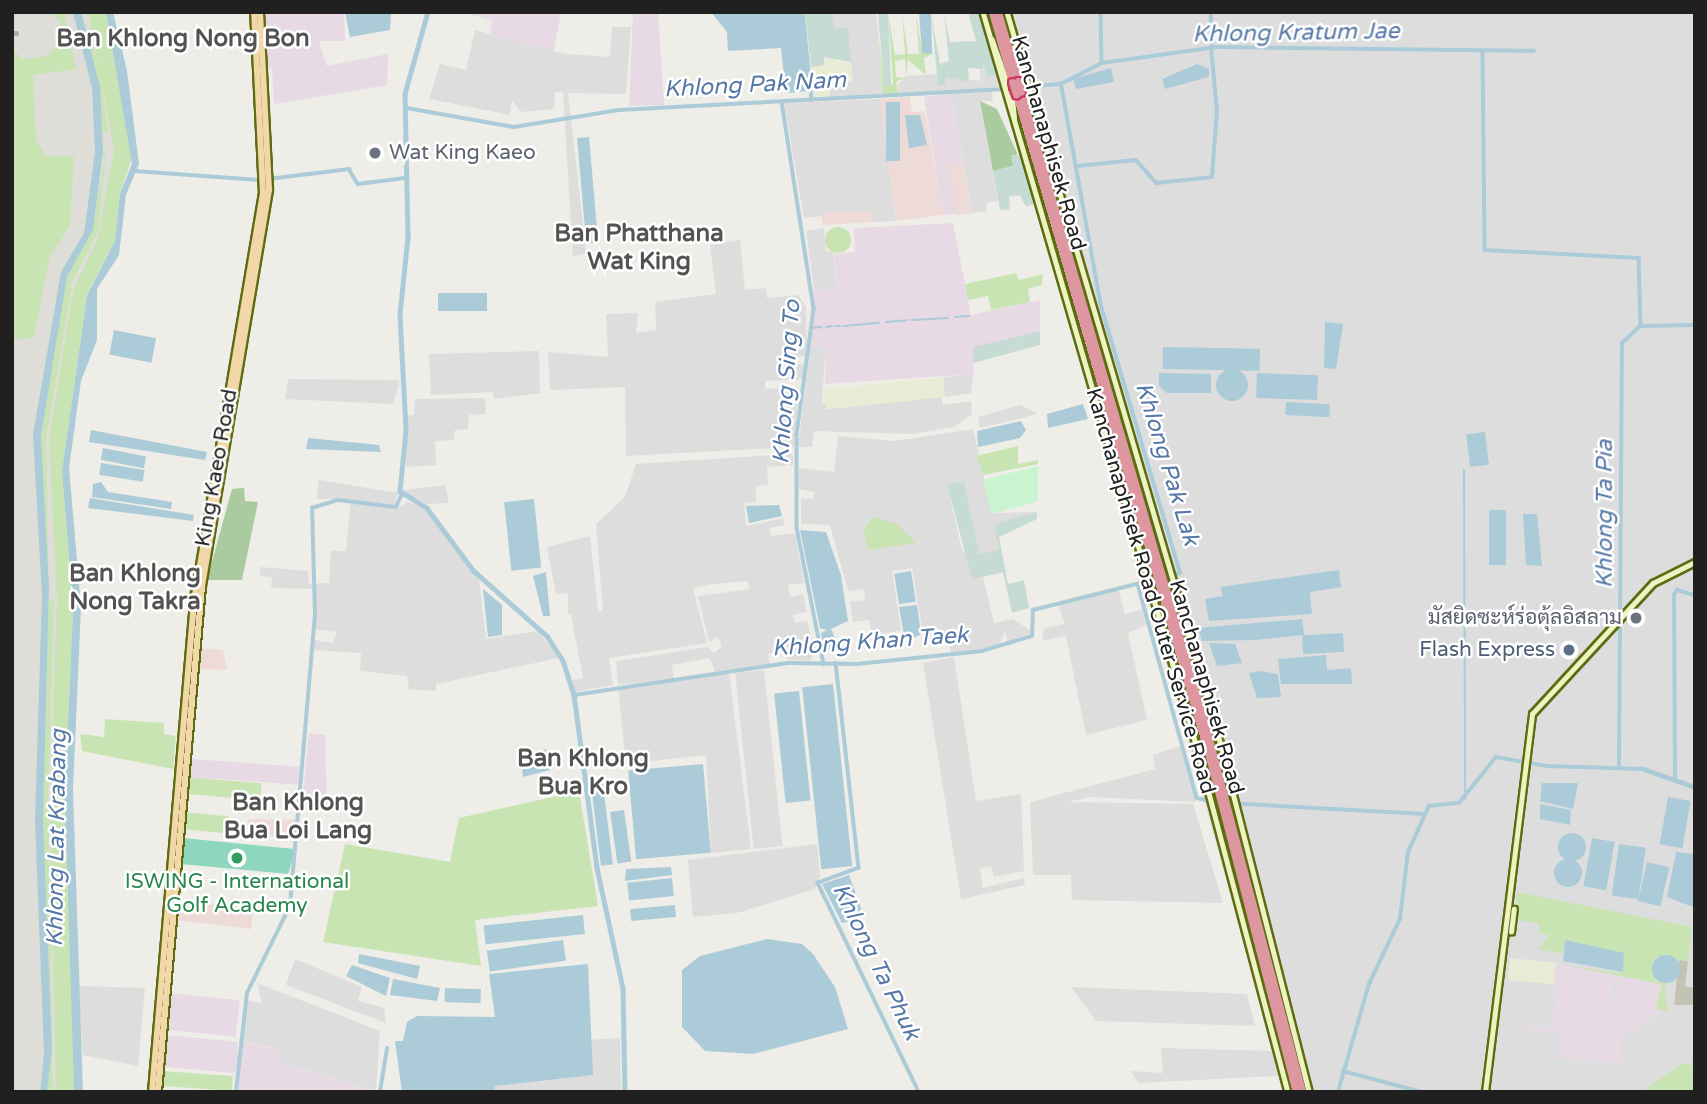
<!DOCTYPE html>
<html>
<head>
<meta charset="utf-8">
<style>
	body { margin:0 }
	#map { position:relative; width:1707px; height:1104px; overflow:hidden; background:#efede7; font-family:"Varela Round",Sarabun,sans-serif }
	div>[style] { position:absolute }
	.residential>* { inset:0; background:#dedddd; transform-origin:0 0 }
	.commercial>* { inset:0; background:#eedbd8; transform-origin:0 0 }
	.industrial>* { inset:0; background:#e7dae4; transform-origin:0 0 }
	.airport>* { inset:0; background:#deddd8 }
	.construction>* { inset:0; background:#c2c3b3 }
	.farmland>* { inset:0; background:#e8ecd4; transform-origin:0 0 }
	.grass>* { inset:0; background:#c8e4b3; transform-origin:0 0 }
	.round { border-radius:50% }
	.forest>* { inset:0; background:#aacaa0 }
	.wetland>* { inset:0; background:#c6dbd3 }
	.park>* { inset:0; background:#c9f4cf }
	.pitch>* { inset:0; background:#8ed6be }
	.water>* { inset:0; background:#accbd8; transform-origin:0 0 }
	.stream>* { height:2px; margin:-1px; padding:0 1px; transform-origin:1px; border-radius:1px; background:#accbd8 }
	.canal>* { height:3.5px; margin:-1.75px; padding:0 1.75px; transform-origin:1.75px; border-radius:1.75px; background:#accbd8 }
	.river>* { height:4.5px; margin:-2.25px; padding:0 2.25px; transform-origin:2.25px; border-radius:2.25px; background:#accbd8 }
	.taxiway>* { height:5px; margin:-2.5px; padding:0 2.5px; transform-origin:2.5px; border-radius:2.5px; background:#aeaeaa }
	.roads { filter:drop-shadow(2px 0 #5d6c11) drop-shadow(-2px 0 #5d6c11) drop-shadow(0 2px #5d6c11) drop-shadow(0 -2px #5d6c11) }
	.secondary>* { height:4.5px; margin:-2.25px; padding:0 2.25px; transform-origin:2.25px; border-radius:2.25px; background:#edf3c1 }
	.primary>* { height:6px; margin:-3px; padding:0 3px; transform-origin:3px; border-radius:3px; background:#f2d7a9 }
	.motorway>* { height:7px; margin:-3.5px; padding:0 3.5px; transform-origin:3.5px; border-radius:3.5px; background:#de97a0 }
	.bridges { filter:drop-shadow(2px 0 #c93961) drop-shadow(-2px 0 #c93961) drop-shadow(0 2px #c93961) drop-shadow(0 -2px #c93961) }
	.motorway-bridge>* { height:7px; margin:-3.5px; padding:0 3.5px; transform-origin:3.5px; border-radius:3.5px; background:#de97a0 }
	.dots>* { width:19px; height:19px; translate:-50% -50%; box-sizing:border-box; border:4px solid #fff; border-radius:50% }
	span { translate:-50% -50%; white-space:nowrap; text-align:center; line-height:1.15; -webkit-text-stroke:5px #fff; paint-order:stroke }
	.street-label { font-size:21px; color:#202020 }
	.worship-label { font-size:21px; color:#5b616d }
	.left { translate:0 -50%; text-align:left }
	.right { translate:-100% -50%; text-align:right }
	.service-label { font-size:21px; color:#4e5e75 }
	.leisure-label { font-size:21px; color:#27864d }
	.water-label { font-size:23px; color:#5678a6; font-style:italic }
	.quarter-label { font-size:24px; color:#535353; font-weight:700 }
	.frame { position:absolute; inset:0; border:14px solid #202020; pointer-events:none }
</style>
</head>
<body>
<div id="map">
	<div class="residential">
		<i style="clip-path:polygon(832px 12px,876px 12px,883px 95px,830px 97px,829px 89px,852px 79px,848px 29px,833px 28px)"></i>
		<i style="clip-path:polygon(979px 12px,1695px 12px,1695px 1092px,1283px 1092px,1279px 1076px,1138px 1083px,1131px 1071px,1163px 1073px,1161px 1048px,1273px 1051px,1155px 621px,1128px 633px,1147px 720px,1086px 735px,1066px 636px,1042px 641px,1044px 628px,1065px 624px,1058px 604px,1118px 588px,1125px 614px,1142px 609px,1145px 620px,1154px 617px,1001px 88px,899px 94px,898px 84px,906px 76px,937px 74px,938px 85px,945px 77px,980px 81px)"></i>
		<i style="clip-path:polygon(612px 27px,631px 27px,626px 94px,568px 93px,585px 241px,585px 254px,573px 256px,563px 92px,555px 92px,554px 109px,521px 112px,512px 101px,510px 115px,429px 99px,440px 64px,466px 70px,475px 30px,566px 54px,610px 57px)"></i>
		<i style="clip-path:polygon(992px 92px,993px 101px,980px 101px,998px 201px,986px 203px,987px 211px,972px 213px,951px 94px)"></i>
		<i style="clip-path:polygon(880px 99px,896px 221px,873px 222px,872px 211px,804px 218px,784px 103px)"></i>
		<i style="clip-path:polygon(824px 228px,826px 251px,833px 251px,837px 290px,814px 289px,806px 231px)"></i>
		<i style="clip-path:polygon(740px 240px,745px 290px,766px 288px,767px 298px,798px 295px,806px 307px,807px 356px,790px 357px,788px 363px,805px 364px,803px 379px,765px 381px,765px 389px,799px 387px,794px 447px,626px 456px,625px 387px,550px 390px,548px 352px,608px 357px,606px 314px,638px 313px,636px 333px,656px 330px,655px 302px,716px 294px,710px 245px)"></i>
		<i style="clip-path:polygon(810px 347px,826px 347px,822px 403px,941px 397px,943px 405px,971px 401px,972px 414px,954px 427px,910px 434px,814px 431px,812px 447px,798px 447px)"></i>
		<i style="clip-path:polygon(539px 351px,540px 393px,494px 399px,493px 392px,431px 395px,429px 354px)"></i>
		<i style="clip-path:polygon(973px 374px,971px 393px,945px 397px,943px 377px)"></i>
		<i style="clip-path:polygon(288px 379px,400px 380px,393px 404px,285px 399px)"></i>
		<i style="clip-path:polygon(485px 398px,486px 414px,469px 415px,468px 429px,455px 430px,454px 440px,435px 441px,436px 465px,406px 467px,404px 416px,414px 415px,415px 399px)"></i>
		<i style="clip-path:polygon(1020px 405px,1038px 414px,980px 428px,978px 417px)"></i>
		<i style="clip-path:polygon(973px 429px,992px 513px,1037px 512px,994px 524px,999px 550px,979px 554px,947px 484px,962px 551px,1003px 572px,983px 577px,994px 623px,1013px 619px,1033px 632px,1008px 642px,1005px 630px,999px 646px,951px 653px,948px 638px,924px 641px,912px 568px,892px 571px,901px 630px,872px 636px,869px 620px,853px 622px,850px 602px,865px 600px,864px 589px,848px 591px,830px 525px,801px 524px,801px 498px,813px 499px,814px 492px,798px 489px,799px 468px,834px 472px,838px 436px,895px 441px)"></i>
		<i style="clip-path:polygon(793px 454px,793px 465px,767px 467px,768px 485px,756px 486px,756px 502px,744px 503px,746px 526px,784px 518px,784px 525px,770px 528px,771px 536px,795px 533px,804px 583px,788px 585px,790px 597px,803px 594px,807px 612px,793px 615px,795px 623px,807px 621px,815px 650px,810px 661px,788px 660px,785px 649px,768px 654px,770px 665px,715px 672px,710px 658px,672px 665px,674px 679px,618px 685px,616px 661px,708px 647px,714px 653px,722px 646px,718px 637px,709px 642px,698px 596px,750px 589px,747px 581px,713px 584px,693px 588px,707px 643px,609px 658px,613px 685px,575px 692px,571px 680px,583px 678px,571px 615px,578px 614px,568px 615px,568px 593px,556px 594px,547px 547px,590px 536px,598px 611px,603px 611px,596px 524px,625px 497px,636px 464px)"></i>
		<i style="clip-path:polygon(319px 480px,391px 492px,445px 485px,449px 503px,427px 504px,407px 493px,397px 495px,395px 505px,357px 503px,397px 508px,408px 502px,424px 508px,479px 580px,486px 639px,538px 631px,559px 658px,436px 684px,436px 691px,409px 689px,407px 676px,360px 671px,361px 653px,314px 650px,314px 640px,333px 643px,337px 632px,315px 629px,314px 589px,271px 588px,272px 577px,260px 576px,260px 567px,308px 571px,309px 584px,329px 583px,331px 551px,346px 551px,351px 499px,316px 499px)"></i>
		<i style="clip-path:polygon(954px 657px,976px 801px,1021px 794px,1024px 871px,994px 877px,991px 866px,980px 869px,983px 888px,1024px 878px,1025px 885px,961px 899px,923px 663px)"></i>
		<i style="left:764px;top:670px;width:177px;height:29px;rotate:84deg"></i>
		<i style="clip-path:polygon(729px 672px,751px 849px,711px 853px,706px 755px,626px 764px,618px 688px)"></i>
		<i style="clip-path:polygon(1180px 746px,1196px 802px,1090px 797px,1067px 802px,1193px 804px,1223px 903px,1072px 900px,1071px 875px,1033px 875px,1030px 802px,1155px 769px,1153px 755px)"></i>
		<i style="clip-path:polygon(817px 844px,820px 877px,815px 889px,737px 913px,693px 917px,688px 860px)"></i>
		<i style="clip-path:polygon(295px 959px,362px 987px,358px 1001px,384px 1008px,386px 1023px,286px 985px)"></i>
		<i style="clip-path:polygon(257px 983px,380px 1031px,376px 1091px,278px 1062px,280px 1050px,241px 1040px,246px 1000px,262px 1003px)"></i>
		<i style="clip-path:polygon(78px 986px,145px 988px,138px 1066px,83px 1055px)"></i>
		<i style="clip-path:polygon(1071px 987px,1247px 994px,1255px 1026px,1096px 1021px)"></i>
		<i style="clip-path:polygon(620px 1038px,621px 1092px,490px 1092px,493px 1083px,587px 1040px)"></i>
	</div>
	<div class="commercial">
		<i style="clip-path:polygon(910px 97px,912px 112px,925px 111px,943px 215px,896px 221px,880px 99px)"></i>
		<i style="left:963px;top:164px;width:50px;height:15px;rotate:80deg"></i>
		<i style="clip-path:polygon(837px 211px,873px 211px,873px 222px,822px 225px,822px 215px)"></i>
		<i style="clip-path:polygon(199px 648px,223px 650px,227px 670px,197px 669px)"></i>
		<i style="left:248px;top:819px;width:48px;height:16px;rotate:1deg"></i>
		<i style="left:177px;top:900px;width:77px;height:20px;rotate:7deg"></i>
	</div>
	<div class="industrial">
		<i style="clip-path:polygon(263px 12px,344px 12px,345px 41px,319px 41px,327px 66px,388px 54px,387px 85px,274px 104px,272px 69px,265px 69px)"></i>
		<i style="clip-path:polygon(459px 12px,561px 12px,554px 51px,490px 35px,492px 20px)"></i>
		<i style="clip-path:polygon(633px 12px,658px 12px,664px 105px,629px 106px)"></i>
		<i style="clip-path:polygon(951px 94px,963px 164px,949px 166px,957px 214px,943px 215px,924px 97px)"></i>
		<i style="clip-path:polygon(953px 223px,971px 315px,1040px 300px,1040px 331px,975px 348px,973px 374px,825px 384px,826px 347px,810px 347px,814px 289px,837px 290px,834px 254px,855px 252px,854px 228px)"></i>
		<i style="clip-path:polygon(309px 733px,325px 735px,327px 808px,302px 804px)"></i>
		<i style="left:190px;top:759px;width:111px;height:18px;rotate:4deg"></i>
		<i style="clip-path:polygon(1556px 963px,1615px 975px,1609px 998px,1615px 1000px,1621px 977px,1662px 984px,1656px 1007px,1662px 1013px,1621px 1039px,1621px 1063px,1557px 1058px,1561px 1035px,1501px 1026px,1550px 1029px,1559px 989px,1552px 987px)"></i>
		<i style="left:170px;top:993px;width:70px;height:37px;rotate:6deg"></i>
		<i style="clip-path:polygon(166px 1035px,237px 1042px,239px 1058px,243px 1041px,282px 1051px,280px 1063px,378px 1092px,238px 1092px,239px 1061px,235px 1073px,164px 1067px)"></i>
	</div>
	<div class="airport">
		<i style="clip-path:polygon(12px 12px,97px 12px,118px 152px,57px 432px,63px 1092px,12px 1092px)"></i>
	</div>
	<div class="construction">
		<i style="clip-path:polygon(1679px 959px,1688px 961px,1685px 986px,1695px 988px,1695px 1005px,1674px 1005px)"></i>
	</div>
	<div class="farmland">
		<i style="clip-path:polygon(836px 55px,838px 62px,851px 62px,853px 80px,830px 89px,830px 97px,814px 99px,811px 67px)"></i>
		<i style="left:943px;top:377px;width:20px;height:120px;rotate:84deg"></i>
		<i style="left:1510px;top:958px;width:46px;height:22px;rotate:6deg"></i>
	</div>
	<div class="grass">
		<i style="clip-path:polygon(51px 12px,64px 12px,76px 69px,33px 75px,36px 139px,46px 156px,74px 157px,70px 225px,49px 259px,34px 338px,12px 340px,12px 49px,23px 59px,46px 56px,60px 44px,60px 21px)"></i>
		<i style="clip-path:polygon(81px 12px,99px 66px,108px 132px,103px 133px)"></i>
		<i style="clip-path:polygon(89px 12px,106px 12px,132px 158px,120px 193px,115px 241px,87px 294px,62px 471px,73px 608px,65px 796px,75px 1065px,74px 1092px,56px 1092px,50px 796px,57px 601px,49px 439px,73px 290px,98px 239px,114px 150px)"></i>
		<i style="clip-path:polygon(876px 12px,884px 86px,893px 84px,888px 12px,895px 55px,905px 54px,902px 12px,908px 54px,919px 54px,916px 12px,922px 53px,934px 53px,924px 58px,926px 75px,908px 60px,906px 76px,905px 59px,895px 61px,896px 77px,905px 78px,896px 82px,899px 94px,883px 95px)"></i>
		<i style="clip-path:polygon(1024px 91px,1035px 115px,1112px 384px,1065px 223px)"></i>
		<i style="clip-path:polygon(1011px 94px,1011px 92px,1150px 574px,1147px 574px)"></i>
		<i style="clip-path:polygon(108px 135px,98px 232px,72px 282px,46px 439px,49px 595px,41px 436px,67px 277px,93px 230px)"></i>
		<i class="round" style="left:825px;top:227px;width:26px;height:26px"></i>
		<i style="clip-path:polygon(1016px 273px,1019px 280px,1043px 274px,1042px 285px,1028px 289px,1030px 302px,991px 310px,988px 296px,968px 300px,965px 284px)"></i>
		<i style="clip-path:polygon(1018px 446px,1018px 464px,1038px 460px,1038px 464px,984px 475px,976px 456px)"></i>
		<i style="clip-path:polygon(873px 517px,897px 524px,916px 543px,868px 550px,864px 529px)"></i>
		<i style="clip-path:polygon(49px 600px,54px 600px,48px 796px,53px 1092px,47px 1092px,52px 1049px,43px 819px)"></i>
		<i style="clip-path:polygon(105px 719px,164px 723px,164px 734px,176px 736px,173px 769px,82px 751px,80px 734px,104px 737px)"></i>
		<i style="left:188px;top:777px;width:74px;height:17px;rotate:5deg"></i>
		<i style="clip-path:polygon(579px 791px,598px 906px,475px 920px,481px 966px,323px 942px,345px 844px,450px 862px,459px 818px)"></i>
		<i style="left:185px;top:812px;width:44px;height:17px;rotate:6deg"></i>
		<i style="clip-path:polygon(1517px 892px,1692px 927px,1688px 961px,1655px 957px,1655px 980px,1675px 983px,1665px 984px,1667px 1012px,1656px 1008px,1662px 984px,1563px 965px,1621px 973px,1625px 955px,1566px 940px,1562px 954px,1539px 949px,1549px 935px,1539px 933px,1539px 923px,1516px 920px)"></i>
		<i style="clip-path:polygon(1692px 1057px,1695px 1092px,1641px 1092px,1681px 1064px,1690px 1065px)"></i>
		<i style="left:163px;top:1071px;width:70px;height:15px;rotate:4deg"></i>
	</div>
	<div class="forest">
		<i style="clip-path:polygon(980px 101px,997px 109px,1017px 153px,1013px 166px,993px 171px)"></i>
		<i style="clip-path:polygon(244px 488px,245px 501px,258px 502px,242px 580px,207px 580px,232px 489px)"></i>
	</div>
	<div class="wetland">
		<i style="clip-path:polygon(805px 12px,832px 12px,834px 28px,848px 28px,851px 62px,824px 57px,824px 65px,811px 67px)"></i>
		<i style="clip-path:polygon(878px 12px,888px 12px,891px 86px,884px 86px)"></i>
		<i style="clip-path:polygon(931px 12px,940px 64px,949px 61px,944px 12px,950px 42px,976px 41px,968px 12px,980px 12px,999px 74px,988px 77px,983px 63px,982px 69px,968px 68px,969px 82px,946px 77px,945px 85px,938px 85px)"></i>
		<i style="clip-path:polygon(1011px 155px,1022px 155px,1036px 203px,1026px 207px,1020px 195px,1009px 197px,1010px 209px,1000px 210px,993px 171px,1013px 166px)"></i>
		<i style="clip-path:polygon(1040px 331px,1040px 345px,973px 363px,974px 347px)"></i>
		<i style="clip-path:polygon(964px 482px,979px 554px,999px 550px,994px 524px,1037px 512px,1037px 519px,999px 537px,1008px 584px,1024px 580px,1029px 608px,1012px 613px,1003px 572px,972px 579px,947px 484px)"></i>
	</div>
	<div class="park">
		<i style="clip-path:polygon(1038px 466px,1038px 501px,992px 514px,983px 480px)"></i>
	</div>
	<div class="pitch">
		<i style="clip-path:polygon(183px 838px,294px 849px,292px 861px,288px 874px,181px 864px)"></i>
	</div>
	<div class="water">
		<i style="clip-path:polygon(73px 12px,81px 12px,100px 87px,103px 152px,93px 230px,67px 277px,41px 436px,49px 589px,43px 819px,52px 1049px,47px 1092px,40px 1092px,44px 1053px,35px 820px,42px 595px,33px 435px,61px 272px,84px 233px,95px 152px,92px 88px)"></i>
		<i style="clip-path:polygon(106px 12px,113px 12px,127px 71px,139px 164px,126px 195px,119px 255px,97px 289px,97px 340px,81px 381px,69px 468px,81px 607px,73px 790px,83px 1092px,74px 1092px,65px 796px,73px 608px,62px 471px,87px 295px,115px 241px,120px 193px,132px 164px)"></i>
		<i style="clip-path:polygon(345px 12px,391px 12px,390px 30px,350px 37px)"></i>
		<i style="clip-path:polygon(711px 12px,801px 12px,809px 91px,786px 93px,781px 48px,728px 51px,727px 32px)"></i>
		<i style="clip-path:polygon(919px 12px,931px 12px,932px 54px,922px 53px)"></i>
		<i style="clip-path:polygon(1197px 64px,1209px 69px,1209px 77px,1165px 89px,1162px 79px)"></i>
		<i style="clip-path:polygon(1111px 68px,1114px 82px,1076px 89px,1073px 79px)"></i>
		<i style="left:886px;top:102px;width:14px;height:59px"></i>
		<i style="clip-path:polygon(905px 115px,920px 115px,927px 145px,909px 148px)"></i>
		<i style="left:589px;top:137px;width:106px;height:12px;rotate:85deg"></i>
		<i style="left:487px;top:293px;width:18px;height:49px;rotate:90deg"></i>
		<i style="clip-path:polygon(1325px 322px,1343px 324px,1336px 369px,1324px 368px)"></i>
		<i style="left:114px;top:330px;width:43px;height:25px;rotate:11deg"></i>
		<i style="left:1163px;top:347px;width:97px;height:22px;rotate:1deg"></i>
		<i class="round" style="left:1216px;top:369px;width:32px;height:32px"></i>
		<i style="clip-path:polygon(1159px 373px,1211px 374px,1211px 393px,1167px 393px,1159px 386px)"></i>
		<i style="left:1257px;top:373px;width:61px;height:25px;rotate:2deg"></i>
		<i style="left:1286px;top:402px;width:44px;height:13px;rotate:3deg"></i>
		<i style="clip-path:polygon(1083px 404px,1088px 419px,1048px 428px,1047px 414px)"></i>
		<i style="clip-path:polygon(1021px 421px,1026px 430px,1020px 438px,978px 447px,977px 431px)"></i>
		<i style="clip-path:polygon(91px 430px,207px 452px,205px 460px,89px 442px)"></i>
		<i style="left:1485px;top:432px;width:33px;height:19px;rotate:83deg"></i>
		<i style="clip-path:polygon(308px 438px,379px 445px,381px 452px,306px 449px)"></i>
		<i style="left:103px;top:448px;width:44px;height:12px;rotate:11deg"></i>
		<i style="left:101px;top:463px;width:44px;height:12px;rotate:9deg"></i>
		<i style="clip-path:polygon(101px 482px,108px 492px,172px 502px,171px 509px,92px 497px,93px 484px)"></i>
		<i style="clip-path:polygon(90px 498px,194px 515px,193px 521px,88px 508px)"></i>
		<i style="left:534px;top:499px;width:69px;height:30px;rotate:84deg"></i>
		<i style="clip-path:polygon(779px 505px,782px 516px,749px 523px,746px 506px)"></i>
		<i style="left:1489px;top:510px;width:17px;height:55px"></i>
		<i style="clip-path:polygon(1523px 514px,1537px 514px,1542px 566px,1526px 565px)"></i>
		<i style="clip-path:polygon(800px 530px,826px 532px,841px 575px,848px 621px,831px 629px,839px 647px,824px 650px,821px 633px,827px 630px,820px 628px)"></i>
		<i style="clip-path:polygon(1339px 570px,1341px 587px,1310px 592px,1312px 614px,1209px 621px,1205px 599px,1223px 596px,1220px 587px)"></i>
		<i style="left:911px;top:571px;width:31px;height:17px;rotate:81deg"></i>
		<i style="clip-path:polygon(546px 572px,550px 616px,543px 616px,533px 576px)"></i>
		<i style="clip-path:polygon(483px 589px,502px 605px,502px 635px,488px 637px)"></i>
		<i style="clip-path:polygon(917px 605px,921px 634px,911px 640px,904px 635px,899px 607px)"></i>
		<i style="clip-path:polygon(1302px 619px,1304px 635px,1255px 640px,1202px 641px,1198px 628px)"></i>
		<i style="left:1343px;top:633px;width:19px;height:41px;rotate:87deg"></i>
		<i style="clip-path:polygon(1209px 643px,1235px 644px,1242px 663px,1217px 666px)"></i>
		<i style="clip-path:polygon(1326px 655px,1327px 670px,1351px 668px,1352px 684px,1281px 684px,1278px 659px)"></i>
		<i style="clip-path:polygon(1260px 671px,1278px 674px,1281px 697px,1257px 698px,1249px 673px)"></i>
		<i style="left:833px;top:684px;width:183px;height:31px;rotate:84deg"></i>
		<i style="left:799px;top:691px;width:110px;height:25px;rotate:84deg"></i>
		<i style="clip-path:polygon(546px 749px,550px 770px,523px 777px,521px 759px)"></i>
		<i style="left:703px;top:764px;width:89px;height:75px;rotate:85deg"></i>
		<i style="clip-path:polygon(1542px 783px,1578px 783px,1573px 809px,1540px 801px)"></i>
		<i style="left:603px;top:784px;width:81px;height:12px;rotate:83deg"></i>
		<i style="left:1668px;top:797px;width:23px;height:48px;rotate:10deg"></i>
		<i style="clip-path:polygon(1540px 804px,1571px 810px,1570px 825px,1540px 819px)"></i>
		<i style="left:624px;top:810px;width:52px;height:14px;rotate:82deg"></i>
		<i class="round" style="left:1558px;top:833px;width:28px;height:28px"></i>
		<i style="left:1592px;top:838px;width:23px;height:49px;rotate:10deg"></i>
		<i style="left:1619px;top:844px;width:27px;height:52px;rotate:8deg"></i>
		<i style="clip-path:polygon(1676px 852px,1695px 854px,1693px 907px,1667px 897px)"></i>
		<i class="round" style="left:1554px;top:859px;width:28px;height:28px"></i>
		<i style="left:1647px;top:862px;width:23px;height:40px;rotate:13deg"></i>
		<i style="clip-path:polygon(671px 867px,672px 875px,625px 881px,626px 869px)"></i>
		<i style="clip-path:polygon(849px 875px,861px 908px,857px 919px,842px 923px,822px 884px)"></i>
		<i style="left:672px;top:878px;width:18px;height:45px;rotate:84deg"></i>
		<i style="left:675px;top:905px;width:12px;height:45px;rotate:85deg"></i>
		<i style="left:583px;top:915px;width:19px;height:100px;rotate:84deg"></i>
		<i style="clip-path:polygon(767px 939px,802px 944px,813px 954px,835px 987px,848px 1029px,753px 1054px,705px 1051px,682px 1027px,682px 970px,700px 956px)"></i>
		<i style="left:563px;top:940px;width:21px;height:77px;rotate:82deg"></i>
		<i style="clip-path:polygon(1565px 940px,1624px 953px,1623px 972px,1563px 961px)"></i>
		<i style="clip-path:polygon(359px 954px,420px 966px,417px 979px,358px 963px)"></i>
		<i class="round" style="left:1652px;top:955px;width:28px;height:28px"></i>
		<i style="clip-path:polygon(588px 964px,593px 1075px,495px 1086px,494px 1092px,402px 1092px,395px 1041px,403px 1041px,407px 1022px,417px 1016px,495px 1017px,489px 974px)"></i>
		<i style="clip-path:polygon(352px 965px,390px 978px,386px 996px,346px 976px)"></i>
		<i style="clip-path:polygon(393px 979px,440px 988px,437px 1001px,390px 995px)"></i>
		<i style="left:445px;top:988px;width:36px;height:14px;rotate:2deg"></i>
	</div>
	<div class="stream">
		<i style="left:955px;top:317px;width:14px;rotate:-4deg"></i>
		<i style="left:912px;top:320px;width:36px;rotate:-3deg"></i>
		<i style="left:886px;top:322px;width:21px;rotate:-5deg"></i>
		<i style="left:835px;top:326px;width:5px"></i>
		<i style="left:843px;top:326px;width:36px;rotate:-5deg"></i>
		<i style="left:826px;top:327px;width:6px;rotate:-9deg"></i>
		<i style="left:811px;top:328px;width:11px;rotate:-5deg"></i>
		<i style="left:1464px;top:470px;width:329px;rotate:89.8deg"></i>
	</div>
	<div class="canal">
		<i style="left:803px;top:12px;width:88px;rotate:84.2deg"></i>
		<i style="left:1101px;top:12px;width:51px;rotate:88.9deg"></i>
		<i style="left:1211px;top:12px;width:35px;rotate:88deg"></i>
		<i style="left:1483px;top:52px;width:198px;rotate:89.4deg"></i>
		<i style="left:1485px;top:250px;width:154px;rotate:3deg"></i>
		<i style="left:1639px;top:258px;width:68px;rotate:88.3deg"></i>
		<i style="left:1020px;top:87px;width:41px;rotate:-4.2deg"></i>
		<i style="left:1061px;top:84px;width:46px;rotate:-27.1deg"></i>
		<i style="left:1102px;top:63px;width:117px;rotate:-7.9deg"></i>
		<i style="left:1218px;top:47px;width:316px;rotate:0.7deg"></i>
		<i style="left:782px;top:102px;width:209px;rotate:81.2deg"></i>
		<i style="left:814px;top:309px;width:127px;rotate:97.7deg"></i>
		<i style="left:797px;top:435px;width:93px;rotate:90deg"></i>
		<i style="left:797px;top:528px;width:139px;rotate:78.8deg"></i>
		<i style="left:407px;top:108px;width:109px;rotate:10.1deg"></i>
		<i style="left:514px;top:127px;width:106px;rotate:-9.2deg"></i>
		<i style="left:619px;top:110px;width:387px;rotate:-3.1deg"></i>
		<i style="left:1078px;top:166px;width:58px;rotate:-5.9deg"></i>
		<i style="left:1136px;top:160px;width:31px;rotate:48deg"></i>
		<i style="left:1157px;top:183px;width:55px;rotate:-6.2deg"></i>
		<i style="left:1212px;top:177px;width:66px;rotate:-85.7deg"></i>
		<i style="left:1217px;top:111px;width:64px;rotate:-95.4deg"></i>
		<i style="left:134px;top:171px;width:127px;rotate:4.1deg"></i>
		<i style="left:268px;top:179px;width:82px;rotate:-7deg"></i>
		<i style="left:349px;top:169px;width:17px;rotate:59deg"></i>
		<i style="left:358px;top:184px;width:47px;rotate:-7.3deg"></i>
		<i style="left:1138px;top:584px;width:222px;rotate:74.6deg"></i>
		<i style="left:1197px;top:798px;width:23px;rotate:13deg"></i>
		<i style="left:836px;top:663px;width:206px;rotate:83.6deg"></i>
		<i style="left:859px;top:868px;width:44px;rotate:159.9deg"></i>
		<i style="left:818px;top:883px;width:232px;rotate:64.2deg"></i>
		<i style="left:574px;top:695px;width:216px;rotate:-8.5deg"></i>
		<i style="left:788px;top:663px;width:69px;rotate:0.8deg"></i>
		<i style="left:857px;top:664px;width:126px;rotate:-5.9deg"></i>
		<i style="left:982px;top:651px;width:52px;rotate:-16.7deg"></i>
		<i style="left:1032px;top:636px;width:26px;rotate:-88deg"></i>
		<i style="left:1033px;top:610px;width:152px;rotate:-14.1deg"></i>
		<i style="left:1180px;top:573px;width:277px;rotate:-106.5deg"></i>
		<i style="left:1101px;top:307px;width:227px;rotate:-100.2deg"></i>
		<i style="left:1619px;top:765px;width:422px;rotate:-89.6deg"></i>
		<i style="left:1622px;top:343px;width:25px;rotate:-43deg"></i>
		<i style="left:1640px;top:326px;width:55px;rotate:-1deg"></i>
		<i style="left:1675px;top:779px;width:184px;rotate:-90.3deg"></i>
		<i style="left:1674px;top:595px;width:6px;rotate:-59deg"></i>
		<i style="left:1677px;top:590px;width:19px;rotate:16deg"></i>
		<i style="left:1227px;top:803px;width:198px;rotate:3.2deg"></i>
		<i style="left:1343px;top:1071px;width:82px;rotate:14.9deg"></i>
		<i style="left:236px;top:1092px;width:100px;rotate:-83.7deg"></i>
		<i style="left:247px;top:993px;width:97px;rotate:-63.7deg"></i>
		<i style="left:290px;top:906px;width:293px;rotate:-85.1deg"></i>
		<i style="left:315px;top:614px;width:106px;rotate:-91.6deg"></i>
		<i style="left:312px;top:508px;width:27px;rotate:-17deg"></i>
		<i style="left:338px;top:500px;width:58px;rotate:6.9deg"></i>
		<i style="left:396px;top:507px;width:14px;rotate:-65deg"></i>
		<i style="left:380px;top:1092px;width:44px;rotate:-80.8deg"></i>
		<i style="left:1338px;top:1092px;width:112px;rotate:-74deg"></i>
		<i style="left:1369px;top:984px;width:72px;rotate:-64.5deg"></i>
		<i style="left:1400px;top:919px;width:67px;rotate:-83.2deg"></i>
		<i style="left:1408px;top:852px;width:51px;rotate:-65.5deg"></i>
		<i style="left:1429px;top:806px;width:30px;rotate:-6deg"></i>
		<i style="left:1459px;top:803px;width:59px;rotate:-51.2deg"></i>
		<i style="left:1496px;top:757px;width:52px;rotate:10deg"></i>
		<i style="left:1547px;top:766px;width:97px;rotate:1.8deg"></i>
	</div>
	<div class="river">
		<i style="left:428px;top:12px;width:85px;rotate:105.7deg"></i>
		<i style="left:405px;top:94px;width:143px;rotate:88.8deg"></i>
		<i style="left:408px;top:237px;width:78px;rotate:95.9deg"></i>
		<i style="left:400px;top:315px;width:116px;rotate:87deg"></i>
		<i style="left:406px;top:431px;width:60px;rotate:95.7deg"></i>
		<i style="left:400px;top:491px;width:32px;rotate:32deg"></i>
		<i style="left:427px;top:508px;width:79px;rotate:53.3deg"></i>
		<i style="left:474px;top:571px;width:98px;rotate:41.7deg"></i>
		<i style="left:547px;top:636px;width:30px;rotate:57deg"></i>
		<i style="left:563px;top:661px;width:36px;rotate:72deg"></i>
		<i style="left:574px;top:695px;width:175px;rotate:82.4deg"></i>
		<i style="left:597px;top:868px;width:123px;rotate:77.8deg"></i>
		<i style="left:623px;top:988px;width:104px;rotate:88.9deg"></i>
		<i style="left:1644px;top:769px;width:54px;rotate:19.4deg"></i>
	</div>
	<div class="taxiway">
		<i style="left:12px;top:33px;width:4px"></i>
	</div>
	<div class="roads">
		<div class="secondary">
			<i style="left:983px;top:12px;width:762px;rotate:73.78deg"></i>
			<i style="left:1196px;top:744px;width:360px;rotate:75.2deg"></i>
			<i style="left:1007px;top:12px;width:748px;rotate:73.7deg"></i>
			<i style="left:1217px;top:730px;width:374px;rotate:75.7deg"></i>
			<i style="left:992px;top:39px;width:49px;rotate:70.8deg"></i>
			<i style="left:1008px;top:85px;width:16px;rotate:-7deg"></i>
			<i style="left:1024px;top:83px;width:37px;rotate:-106deg"></i>
			<i style="left:1014px;top:118px;width:27px;rotate:-96deg"></i>
			<i style="left:1011px;top:91px;width:14px;rotate:-4deg"></i>
			<i style="left:1025px;top:90px;width:22px;rotate:63deg"></i>
			<i style="left:1511px;top:932px;width:23px;rotate:-83deg"></i>
			<i style="left:1485px;top:1092px;width:381px;rotate:-82.9deg"></i>
			<i style="left:1532px;top:714px;width:178px;rotate:-47.3deg"></i>
			<i style="left:1653px;top:583px;width:47px;rotate:-26.6deg"></i>
		</div>
		<div class="primary">
			<i style="left:152px;top:1092px;width:499px;rotate:-85.1deg"></i>
			<i style="left:195px;top:595px;width:408px;rotate:-80.4deg"></i>
			<i style="left:263px;top:193px;width:181px;rotate:-92.8deg"></i>
			<i style="left:158px;top:1092px;width:508px;rotate:-85.03deg"></i>
			<i style="left:202px;top:586px;width:402px;rotate:-80.4deg"></i>
			<i style="left:269px;top:190px;width:178px;rotate:-92.9deg"></i>
		</div>
		<div class="motorway">
			<i style="left:992px;top:12px;width:73px;rotate:74.1deg"></i>
			<i style="left:998px;top:12px;width:72px;rotate:73.8deg"></i>
			<i style="left:1021px;top:92px;width:654px;rotate:73.75deg"></i>
			<i style="left:1204px;top:720px;width:385px;rotate:75.2deg"></i>
			<i style="left:1016px;top:94px;width:694px;rotate:73.76deg"></i>
			<i style="left:1210px;top:760px;width:343px;rotate:75.5deg"></i>
		</div>
	</div>
	<div class="bridges">
		<div class="motorway-bridge">
			<i style="left:1018px;top:81px;width:11px;rotate:75deg"></i>
			<i style="left:1012px;top:82px;width:13px;rotate:72deg"></i>
		</div>
	</div>
	<div class="dots">
		<i style="left:375px;top:153px;background:#6b7280"></i>
		<i style="left:1636px;top:618px;background:#6b7280"></i>
		<i style="left:1569px;top:650px;background:#5c6f8a"></i>
		<i style="left:237px;top:858px;background:#2e9e5b"></i>
	</div>
	<div class="street-label">
		<span style="left:1048px;top:143px;rotate:74deg">Kanchanaphisek Road</span>
		<span style="left:217px;top:468px;rotate:-80deg">King Kaeo Road</span>
		<span style="left:1150px;top:591px;rotate:74deg">Kanchanaphisek Road Outer Service Road</span>
		<span style="left:1206px;top:687px;rotate:74deg">Kanchanaphisek Road</span>
	</div>
	<div class="worship-label">
		<span class="left" style="left:389px;top:153px">Wat King Kaeo</span>
		<span class="right" style="left:1622px;top:618px">มัสยิดซะห์ร่อตุ้ลอิสลาม</span>
	</div>
	<div class="service-label">
		<span class="right" style="left:1555px;top:650px">Flash Express</span>
	</div>
	<div class="leisure-label">
		<span style="left:237px;top:894px">ISWING - International<br>Golf Academy</span>
	</div>
	<div class="water-label">
		<span style="left:1296px;top:33px;rotate:-1deg">Khlong Kratum Jae</span>
		<span style="left:755px;top:85px;rotate:-3deg">Khlong Pak Nam</span>
		<span style="left:787px;top:382px;rotate:-86deg">Khlong Sing To</span>
		<span style="left:1167px;top:464px;rotate:73deg">Khlong Pak Lak</span>
		<span style="left:1605px;top:514px;rotate:-90deg">Khlong Ta Pia</span>
		<span style="left:870px;top:642px;rotate:-4deg">Khlong Khan Taek</span>
		<span style="left:57px;top:838px;rotate:-89deg">Khlong Lat Krabang</span>
		<span style="left:876px;top:962px;rotate:64deg">Khlong Ta Phuk</span>
	</div>
	<div class="quarter-label">
		<span style="left:183px;top:39px">Ban Khlong Nong Bon</span>
		<span style="left:639px;top:248px">Ban Phatthana<br>Wat King</span>
		<span style="left:135px;top:588px">Ban Khlong<br>Nong Takra</span>
		<span style="left:583px;top:773px">Ban Khlong<br>Bua Kro</span>
		<span style="left:298px;top:817px">Ban Khlong<br>Bua Loi Lang</span>
	</div>
	<div class="frame"></div>
</div>
</body>
</html>
